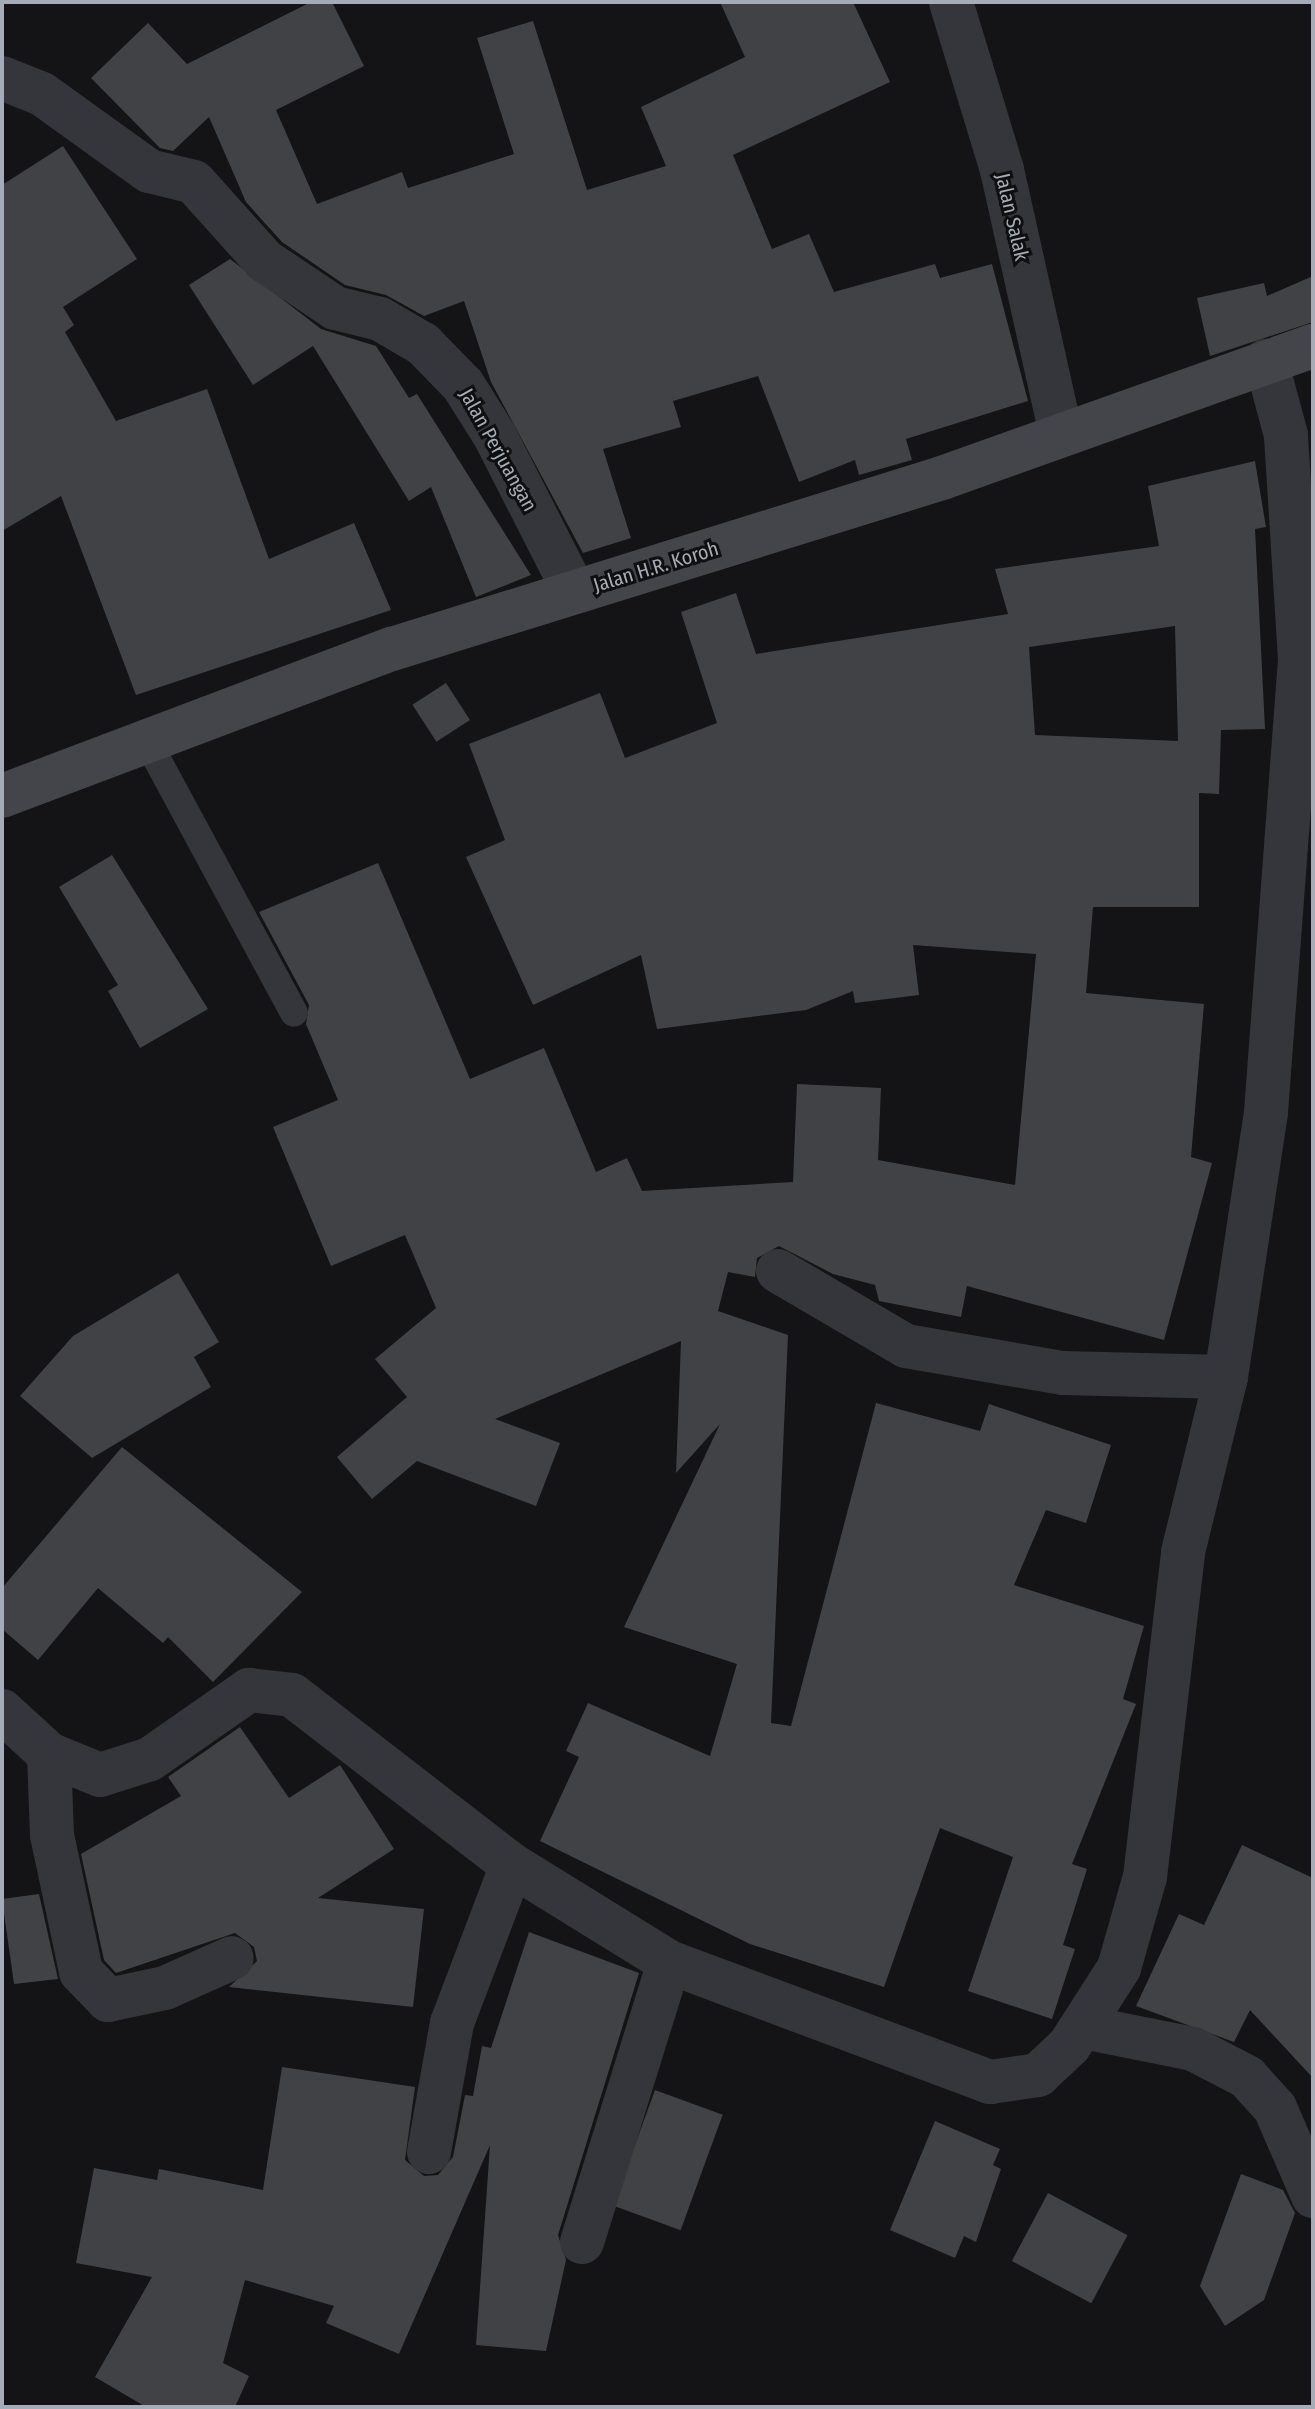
<!DOCTYPE html>
<html>
<head>
<meta charset="utf-8">
<style>
	body { margin:0 }
	#map { position:relative; width:1315px; height:2409px; overflow:hidden; background:#141416; font-family:"Fira Sans Condensed",sans-serif }
	div>[style] { position:absolute }
	.building>* { inset:0; background:#404246; transform-origin:0 0 }
	.lane>* { height:28px; margin:-14px; padding:0 14px; transform-origin:14px; border-radius:14px; background:#35363b }
	.street>* { height:44px; margin:-22px; padding:0 22px; transform-origin:22px; border-radius:22px; background:#35363b }
	.secondary>* { height:44px; margin:-22px; padding:0 22px; transform-origin:22px; border-radius:22px; background:#43454b }
	span { translate:-50% -50%; white-space:nowrap; text-align:center; line-height:1.15; -webkit-text-stroke:6px #0f0f11; paint-order:stroke }
	.street-label { font-size:20px; color:#a5acb6 }
	.frame { position:absolute; inset:0; border:4px solid #a5acb6; pointer-events:none }
</style>
</head>
<body>
<div id="map">
	<div class="building">
		<i style="clip-path:polygon(311px 2px,332px 2px,364px 66px,276px 110px,317px 204px,402px 172px,408px 188px,514px 154px,477px 38px,533px 21px,587px 190px,666px 166px,641px 107px,745px 57px,720px 2px,853px 2px,890px 82px,733px 155px,772px 249px,809px 234px,834px 292px,935px 264px,940px 278px,992px 264px,1028px 401px,906px 439px,912px 460px,859px 475px,855px 460px,799px 482px,758px 376px,673px 401px,681px 427px,603px 449px,631px 538px,583px 553px,491px 382px,464px 301px,424px 316px,386px 295px,345px 285px,282px 242px,246px 202px,209px 117px,173px 151px,160px 148px,91px 78px,148px 23px,187px 64px)"></i>
		<i style="clip-path:polygon(63px 146px,137px 259px,63px 307px,74px 325px,65px 332px,116px 421px,207px 389px,269px 559px,354px 523px,391px 610px,136px 695px,61px 496px,2px 531px,2px 185px)"></i>
		<i style="clip-path:polygon(230px 259px,321px 329px,376px 346px,409px 398px,417px 394px,531px 575px,476px 597px,431px 487px,409px 501px,313px 346px,253px 385px,189px 285px)"></i>
		<i style="clip-path:polygon(1313px 276px,1313px 322px,1210px 356px,1197px 298px,1264px 283px,1267px 296px)"></i>
		<i style="clip-path:polygon(evenodd,1255px 461px,1266px 527px,1255px 529px,1265px 729px,1221px 730px,1219px 794px,1199px 793px,1199px 907px,1093px 907px,1086px 993px,1204px 1004px,1191px 1157px,1212px 1163px,1164px 1340px,967px 1286px,961px 1317px,879px 1301px,875px 1285px,833px 1274px,779px 1246px,757px 1258px,755px 1277px,728px 1272px,718px 1311px,788px 1335px,771px 1723px,791px 1726px,876px 1403px,980px 1431px,989px 1404px,1111px 1445px,1086px 1523px,1046px 1510px,1014px 1585px,1144px 1626px,1123px 1699px,1136px 1704px,1072px 1864px,1087px 1869px,1063px 1945px,1075px 1949px,1052px 2019px,968px 1991px,1013px 1857px,940px 1828px,884px 1987px,750px 1944px,540px 1841px,579px 1757px,566px 1751px,588px 1703px,710px 1756px,737px 1664px,624px 1627px,720px 1424px,676px 1473px,681px 1341px,495px 1419px,560px 1443px,536px 1506px,417px 1461px,372px 1499px,337px 1457px,407px 1397px,375px 1359px,436px 1308px,405px 1235px,331px 1266px,273px 1127px,338px 1100px,306px 1024px,309px 1005px,259px 912px,378px 863px,470px 1079px,544px 1048px,596px 1172px,627px 1158px,642px 1191px,793px 1182px,797px 1084px,881px 1088px,878px 1160px,1015px 1185px,1036px 954px,913px 945px,919px 995px,855px 1003px,853px 991px,806px 1010px,657px 1029px,641px 955px,533px 1005px,466px 857px,505px 840px,469px 744px,600px 693px,625px 758px,717px 723px,681px 612px,736px 593px,756px 654px,1008px 614px,995px 569px,1159px 546px,1148px 486px,1255px 461px,1175px 626px,1178px 741px,1035px 735px,1029px 647px,1175px 626px)"></i>
		<i style="left:446px;top:683px;width:44px;height:40px;rotate:57deg"></i>
		<i style="clip-path:polygon(112px 855px,208px 1009px,140px 1048px,108px 991px,118px 985px,59px 887px)"></i>
		<i style="clip-path:polygon(178px 1273px,219px 1342px,194px 1357px,211px 1387px,92px 1458px,20px 1396px,73px 1336px)"></i>
		<i style="clip-path:polygon(122px 1447px,302px 1592px,213px 1682px,168px 1637px,163px 1643px,98px 1588px,38px 1660px,2px 1629px,2px 1588px)"></i>
		<i style="clip-path:polygon(240px 1727px,289px 1798px,340px 1765px,394px 1849px,318px 1898px,424px 1909px,413px 2007px,229px 1987px,257px 1961px,254px 1947px,235px 1933px,116px 1973px,104px 1960px,81px 1854px,181px 1796px,168px 1777px)"></i>
		<i style="clip-path:polygon(1242px 1845px,1313px 1878px,1313px 2078px,1250px 2010px,1234px 2042px,1136px 2006px,1179px 1914px,1204px 1925px)"></i>
		<i style="clip-path:polygon(39px 1894px,58px 1979px,14px 1984px,2px 1899px)"></i>
		<i style="clip-path:polygon(529px 1932px,639px 1973px,558px 2235px,566px 2260px,546px 2351px,476px 2345px,490px 2145px,399px 2354px,326px 2323px,334px 2306px,245px 2280px,223px 2363px,249px 2376px,235px 2407px,146px 2407px,95px 2377px,152px 2277px,76px 2263px,94px 2168px,157px 2180px,159px 2169px,263px 2190px,282px 2067px,415px 2087px,405px 2160px,424px 2176px,438px 2175px,453px 2157px,465px 2095px,473px 2096px,482px 2046px,491px 2048px)"></i>
		<i style="left:655px;top:2090px;width:72px;height:123px;rotate:20deg"></i>
		<i style="clip-path:polygon(935px 2121px,1000px 2149px,993px 2165px,1001px 2169px,976px 2242px,964px 2236px,955px 2258px,890px 2230px)"></i>
		<i style="clip-path:polygon(1241px 2174px,1283px 2190px,1295px 2213px,1264px 2300px,1225px 2326px,1200px 2286px)"></i>
		<i style="left:1048px;top:2193px;width:90px;height:77px;rotate:28deg"></i>
	</div>
	<div class="lane">
		<i style="left:146px;top:739px;width:311px;rotate:61.6deg"></i>
	</div>
	<div class="street">
		<i style="left:951px;top:2px;width:176px;rotate:73.1deg"></i>
		<i style="left:1002px;top:170px;width:271px;rotate:77.4deg"></i>
		<i style="left:2px;top:78px;width:43px;rotate:21.8deg"></i>
		<i style="left:42px;top:94px;width:132px;rotate:35.7deg"></i>
		<i style="left:149px;top:171px;width:46px;rotate:13.7deg"></i>
		<i style="left:194px;top:182px;width:106px;rotate:48.1deg"></i>
		<i style="left:265px;top:261px;width:84px;rotate:33.9deg"></i>
		<i style="left:335px;top:308px;width:46px;rotate:13.7deg"></i>
		<i style="left:380px;top:319px;width:50px;rotate:30.2deg"></i>
		<i style="left:423px;top:344px;width:57px;rotate:45.7deg"></i>
		<i style="left:463px;top:385px;width:60px;rotate:57.9deg"></i>
		<i style="left:495px;top:436px;width:174px;rotate:63deg"></i>
		<i style="left:778px;top:1271px;width:148px;rotate:30.4deg"></i>
		<i style="left:906px;top:1346px;width:158px;rotate:9.8deg"></i>
		<i style="left:1062px;top:1373px;width:164px;rotate:1.4deg"></i>
		<i style="left:2px;top:1711px;width:64px;rotate:42.5deg"></i>
		<i style="left:49px;top:1754px;width:55px;rotate:22.4deg"></i>
		<i style="left:100px;top:1775px;width:52px;rotate:-17.7deg"></i>
		<i style="left:150px;top:1759px;width:121px;rotate:-34.9deg"></i>
		<i style="left:249px;top:1690px;width:43px;rotate:6.6deg"></i>
		<i style="left:292px;top:1695px;width:278px;rotate:37.7deg"></i>
		<i style="left:512px;top:1865px;width:185px;rotate:31.7deg"></i>
		<i style="left:669px;top:1962px;width:343px;rotate:20.5deg"></i>
		<i style="left:990px;top:2082px;width:49px;rotate:-8.3deg"></i>
		<i style="left:1038px;top:2075px;width:42px;rotate:-43.1deg"></i>
		<i style="left:1069px;top:2046px;width:93px;rotate:-57.3deg"></i>
		<i style="left:1119px;top:1968px;width:95px;rotate:-74.1deg"></i>
		<i style="left:1145px;top:1877px;width:327px;rotate:-83.3deg"></i>
		<i style="left:1183px;top:1552px;width:180px;rotate:-76.2deg"></i>
		<i style="left:1226px;top:1377px;width:268px;rotate:-81.4deg"></i>
		<i style="left:1266px;top:1112px;width:454px;rotate:-85.7deg"></i>
		<i style="left:1300px;top:659px;width:224px;rotate:-93.6deg"></i>
		<i style="left:1286px;top:435px;width:77px;rotate:-105.1deg"></i>
		<i style="left:49px;top:1754px;width:81px;rotate:87.9deg"></i>
		<i style="left:52px;top:1835px;width:140px;rotate:78deg"></i>
		<i style="left:81px;top:1972px;width:39px;rotate:46deg"></i>
		<i style="left:108px;top:2000px;width:58px;rotate:-11.9deg"></i>
		<i style="left:165px;top:1988px;width:73px;rotate:-24.1deg"></i>
		<i style="left:1083px;top:2027px;width:112px;rotate:11.3deg"></i>
		<i style="left:1193px;top:2049px;width:61px;rotate:27.4deg"></i>
		<i style="left:1247px;top:2077px;width:42px;rotate:47.9deg"></i>
		<i style="left:1275px;top:2108px;width:96px;rotate:66.6deg"></i>
		<i style="left:429px;top:2152px;width:131px;rotate:-79.9deg"></i>
		<i style="left:452px;top:2023px;width:169px;rotate:-69.2deg"></i>
		<i style="left:582px;top:2242px;width:293px;rotate:-72.7deg"></i>
	</div>
	<div class="secondary">
		<i style="left:2px;top:796px;width:417px;rotate:-20.7deg"></i>
		<i style="left:392px;top:649px;width:576px;rotate:-17.27deg"></i>
		<i style="left:942px;top:478px;width:394px;rotate:-19.6deg"></i>
	</div>
	<div class="street-label">
		<span style="left:1012px;top:217px;rotate:77deg">Jalan Salak</span>
		<span style="left:498px;top:450px;rotate:61deg">Jalan Perjuangan</span>
		<span style="left:656px;top:567px;rotate:-17deg">Jalan H.R. Koroh</span>
	</div>
	<div class="frame"></div>
</div>
</body>
</html>
